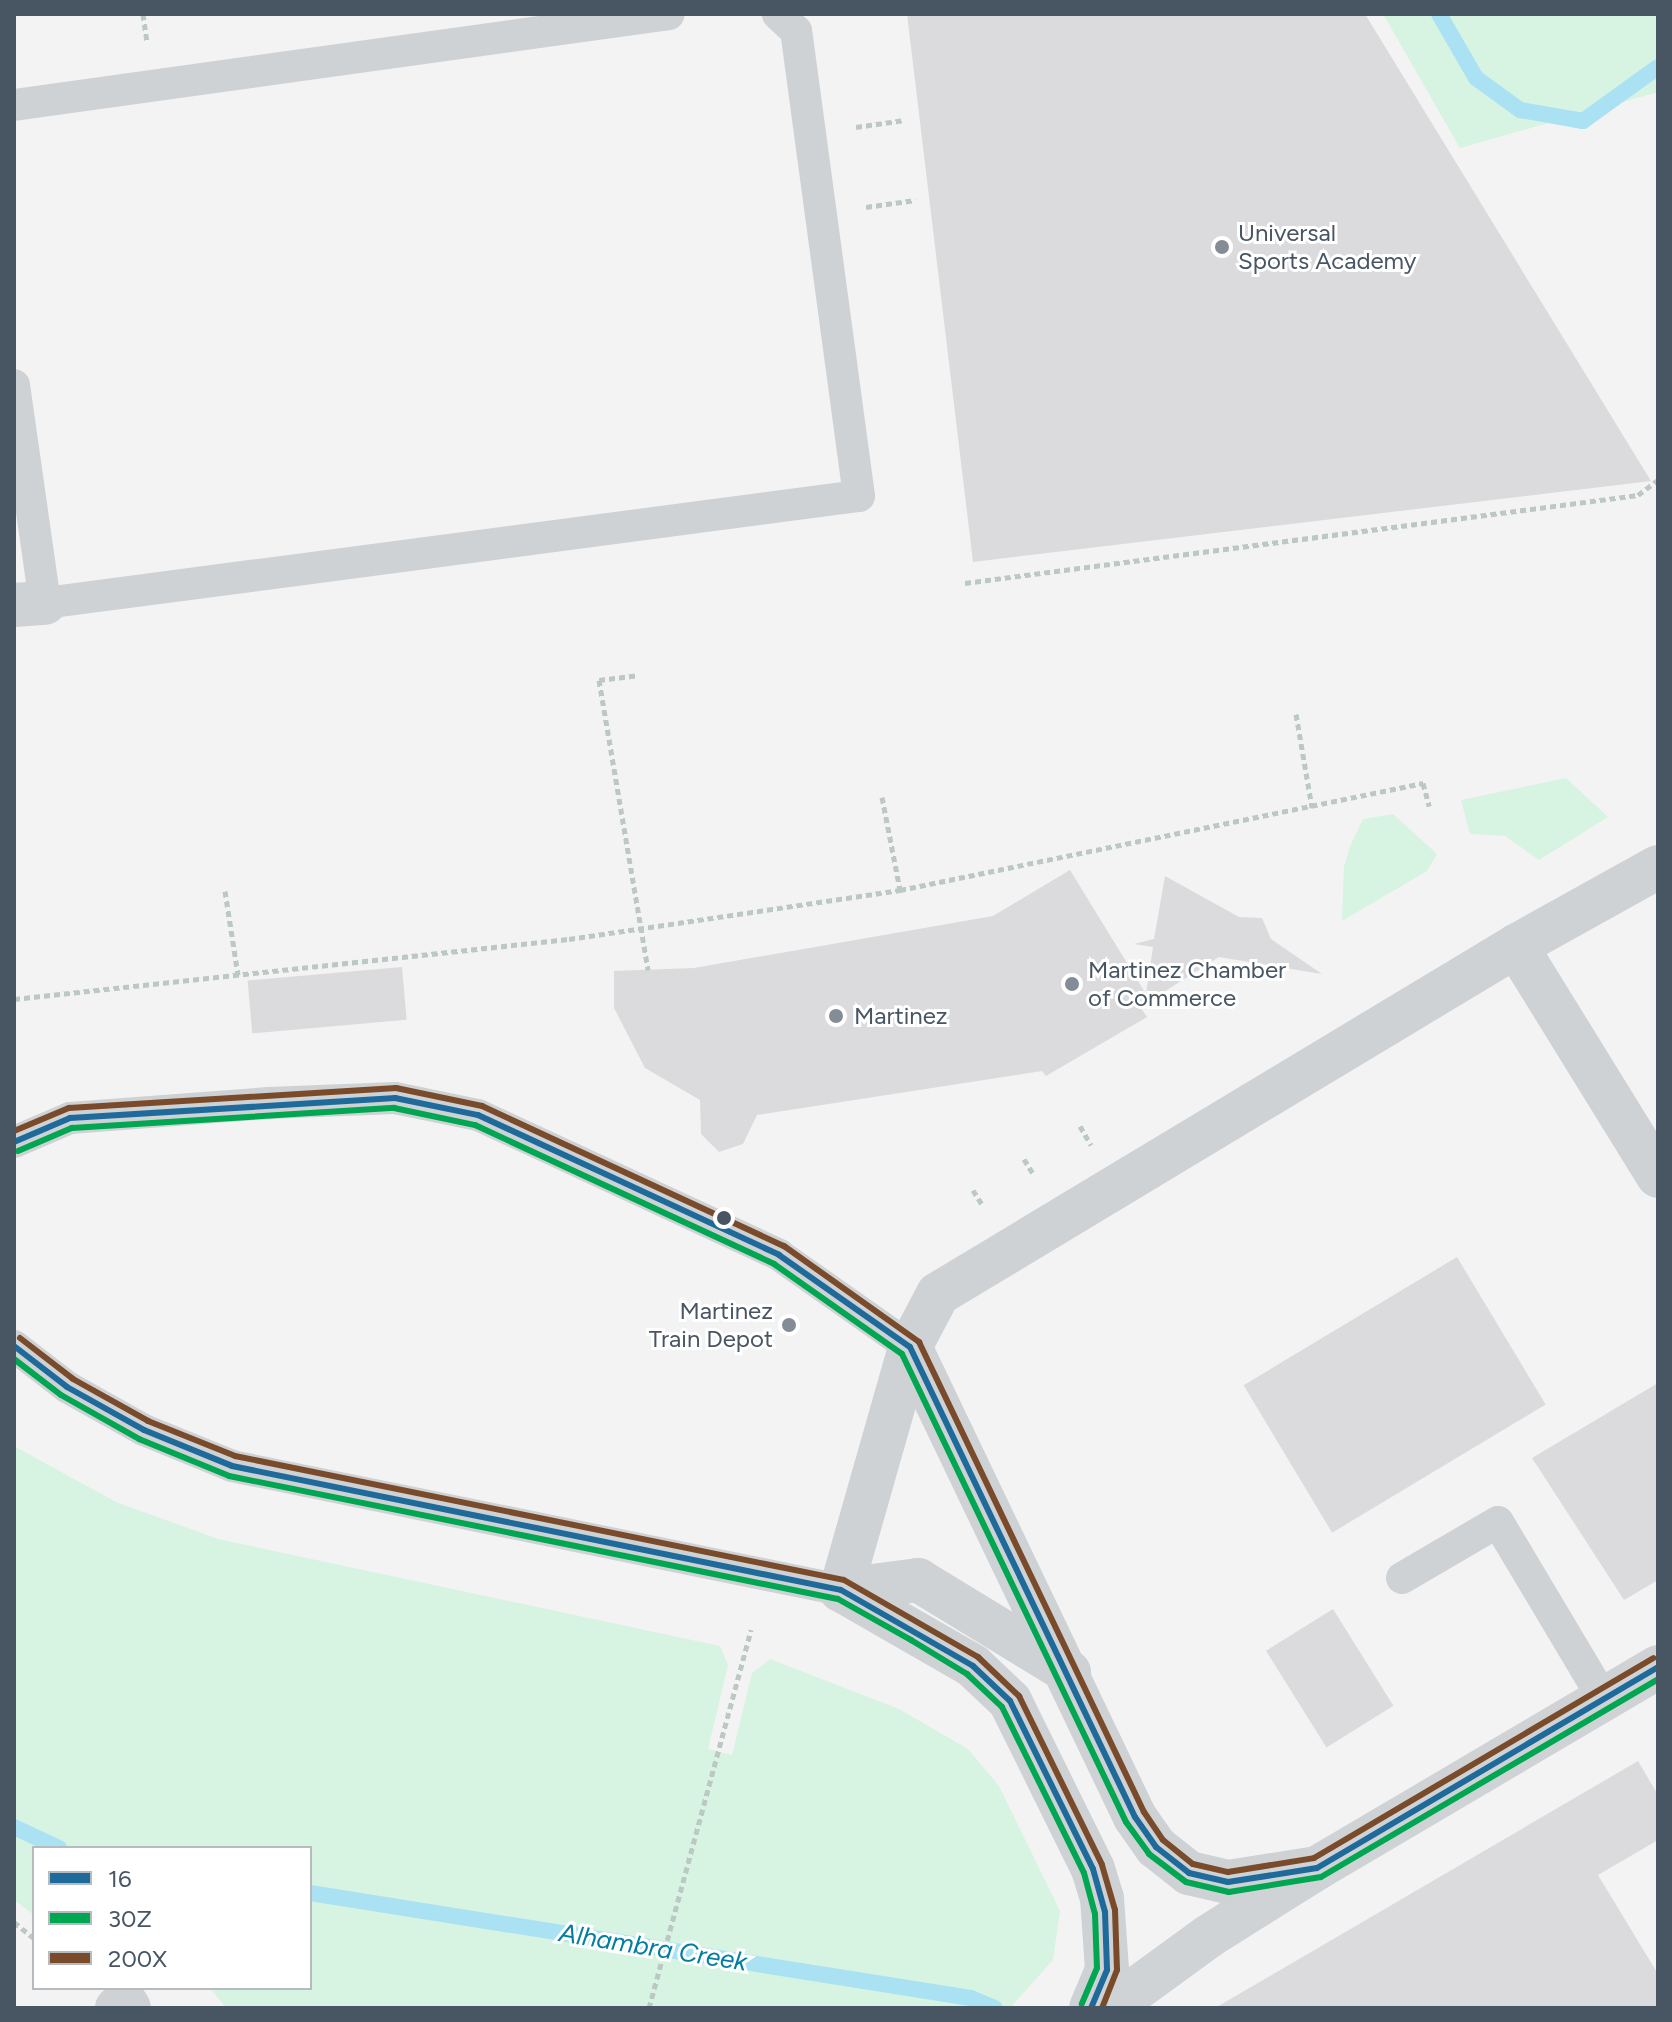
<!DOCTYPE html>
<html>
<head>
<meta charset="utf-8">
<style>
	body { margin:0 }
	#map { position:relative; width:1672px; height:2022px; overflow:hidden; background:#f4f3f3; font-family:Figtree,sans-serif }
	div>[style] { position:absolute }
	.green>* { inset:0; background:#d7f3e2 }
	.stream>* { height:16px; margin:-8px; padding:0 8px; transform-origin:8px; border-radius:8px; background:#aae2f3 }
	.building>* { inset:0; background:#dbdbdd; transform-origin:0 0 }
	.path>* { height:5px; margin-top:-2.5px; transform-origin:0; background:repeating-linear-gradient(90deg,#bcc8c4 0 6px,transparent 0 10px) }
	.service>* { height:32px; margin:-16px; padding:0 16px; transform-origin:16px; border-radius:16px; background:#cfd2d4 }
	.minor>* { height:44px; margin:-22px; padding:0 22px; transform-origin:22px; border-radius:22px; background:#cfd2d4 }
	.secondary>* { height:44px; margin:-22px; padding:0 22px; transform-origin:22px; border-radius:22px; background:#d0d3d5 }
	.path-bridge>* { height:5px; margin-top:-2.5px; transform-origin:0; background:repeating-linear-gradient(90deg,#bcc8c4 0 6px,transparent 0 10px) }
	.bus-1>* { height:6px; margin:-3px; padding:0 3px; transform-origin:3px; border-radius:3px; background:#1e6b9b }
	.bus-2>* { height:6px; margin:-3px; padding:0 3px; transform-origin:3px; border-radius:3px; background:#00a651 }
	.bus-3>* { height:6px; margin:-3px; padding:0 3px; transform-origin:3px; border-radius:3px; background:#7a4b2a }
	.dots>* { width:22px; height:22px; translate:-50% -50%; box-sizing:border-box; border:4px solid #fff; border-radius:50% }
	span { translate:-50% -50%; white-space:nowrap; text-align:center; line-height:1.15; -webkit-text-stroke:6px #fff; paint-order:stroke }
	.poi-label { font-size:24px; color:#485562 }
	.left { translate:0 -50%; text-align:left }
	.right { translate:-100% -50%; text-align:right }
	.water-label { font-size:26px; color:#047da2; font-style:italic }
	.frame { position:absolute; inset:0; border:16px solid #485562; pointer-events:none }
	.legend { position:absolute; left:32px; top:1846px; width:280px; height:144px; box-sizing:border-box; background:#fff; border:2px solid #b6bbc0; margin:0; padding:10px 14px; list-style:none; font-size:24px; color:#485562 }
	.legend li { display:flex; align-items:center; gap:16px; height:40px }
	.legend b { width:40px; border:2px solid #b6bbc0 }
</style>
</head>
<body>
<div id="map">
	<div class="green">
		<i style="clip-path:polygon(1383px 14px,1658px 14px,1658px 92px,1460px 148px)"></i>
		<i style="clip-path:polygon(1566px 778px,1608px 817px,1539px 860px,1505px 836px,1470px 834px,1461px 800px)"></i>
		<i style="clip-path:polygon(1393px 814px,1437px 854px,1427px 871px,1342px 921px,1344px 866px,1351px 844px,1363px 819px)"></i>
		<i style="clip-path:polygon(14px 1446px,116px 1502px,218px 1539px,720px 1646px,728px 1665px,708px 1749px,732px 1755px,752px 1673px,770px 1659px,899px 1709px,968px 1749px,999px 1786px,1060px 1911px,1053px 1960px,1010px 2008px,226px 2008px,210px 1988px,310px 1988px,310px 1848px,34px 1848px,34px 1915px,14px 1900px)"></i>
	</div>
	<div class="stream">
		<i style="left:1439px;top:14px;width:74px;rotate:60deg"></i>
		<i style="left:1476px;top:78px;width:54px;rotate:36deg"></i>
		<i style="left:1520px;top:110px;width:64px;rotate:9.9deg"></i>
		<i style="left:1583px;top:121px;width:92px;rotate:-35.8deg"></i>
		<i style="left:14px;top:1827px;width:50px;rotate:25deg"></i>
		<i style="left:310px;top:1893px;width:669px;rotate:9.03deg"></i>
		<i style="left:971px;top:1998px;width:26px;rotate:23deg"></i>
	</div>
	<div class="building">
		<i style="clip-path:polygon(907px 14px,1365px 14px,1651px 481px,973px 562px)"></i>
		<i style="clip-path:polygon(1070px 870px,1146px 994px,1153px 947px,1134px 944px,1154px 939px,1165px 876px,1239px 917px,1262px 918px,1271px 939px,1322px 974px,1219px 957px,1140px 1007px,1147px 1017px,1046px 1076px,1042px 1071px,757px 1115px,743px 1144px,719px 1152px,701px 1134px,700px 1100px,645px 1068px,614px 1008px,614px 971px,694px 968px,993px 916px)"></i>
		<i style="left:402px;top:967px;width:53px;height:155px;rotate:85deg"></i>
		<i style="left:1457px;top:1257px;width:172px;height:249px;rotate:59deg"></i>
		<i style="clip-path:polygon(1658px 1383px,1658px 1580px,1624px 1600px,1532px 1458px)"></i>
		<i style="left:1333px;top:1609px;width:114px;height:79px;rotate:58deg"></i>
		<i style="clip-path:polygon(1638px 1761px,1658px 1795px,1658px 1840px,1598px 1875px,1658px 1974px,1658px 2008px,1215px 2008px)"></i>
	</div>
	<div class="path">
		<i style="left:143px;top:14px;width:27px;rotate:82deg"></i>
		<i style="left:856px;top:127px;width:49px;rotate:-8.1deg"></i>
		<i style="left:866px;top:207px;width:50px;rotate:-8deg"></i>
		<i style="left:965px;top:583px;width:679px;rotate:-7.45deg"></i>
		<i style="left:1638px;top:495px;width:25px;rotate:-37deg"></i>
		<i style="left:599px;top:680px;width:39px;rotate:-7deg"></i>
		<i style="left:1296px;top:714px;width:95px;rotate:80.3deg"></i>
		<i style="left:882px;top:797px;width:95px;rotate:79deg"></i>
		<i style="left:225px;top:891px;width:85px;rotate:81.2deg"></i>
		<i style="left:14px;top:999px;width:558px;rotate:-6.17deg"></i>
		<i style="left:569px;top:939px;width:335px;rotate:-8.4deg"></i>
		<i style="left:900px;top:890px;width:534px;rotate:-11.56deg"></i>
		<i style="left:1423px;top:783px;width:24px;rotate:75deg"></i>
		<i style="left:1080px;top:1126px;width:22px;rotate:60deg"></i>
		<i style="left:1024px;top:1159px;width:19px;rotate:58deg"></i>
		<i style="left:973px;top:1190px;width:19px;rotate:58deg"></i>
		<i style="left:14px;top:1922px;width:26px;rotate:39deg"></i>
		<i style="left:649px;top:2008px;width:392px;rotate:-74.9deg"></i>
	</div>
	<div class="service">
		<i style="left:14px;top:105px;width:661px;rotate:-7.91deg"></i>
		<i style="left:14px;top:385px;width:220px;rotate:81.9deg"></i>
		<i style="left:45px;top:603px;width:821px;rotate:-7.49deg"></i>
		<i style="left:859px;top:496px;width:469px;rotate:-97.7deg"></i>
		<i style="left:796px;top:31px;width:25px;rotate:-137deg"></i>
		<i style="left:14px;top:1142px;width:61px;rotate:-23.2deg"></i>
		<i style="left:70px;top:1118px;width:199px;rotate:-4.3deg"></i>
		<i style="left:268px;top:1103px;width:127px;rotate:-2.3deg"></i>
		<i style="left:395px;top:1098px;width:85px;rotate:11.6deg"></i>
		<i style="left:478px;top:1115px;width:332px;rotate:24.9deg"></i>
		<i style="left:779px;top:1255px;width:160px;rotate:35.1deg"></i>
		<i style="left:14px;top:1346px;width:67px;rotate:37.7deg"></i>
		<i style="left:67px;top:1387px;width:88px;rotate:29.2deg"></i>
		<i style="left:144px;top:1430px;width:95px;rotate:22.2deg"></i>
		<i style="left:232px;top:1466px;width:621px;rotate:11.51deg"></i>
		<i style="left:1402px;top:1578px;width:111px;rotate:-30.3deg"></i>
		<i style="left:1498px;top:1522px;width:207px;rotate:59.2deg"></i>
	</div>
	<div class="minor">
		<i style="left:14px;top:605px;width:31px;rotate:-4deg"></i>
		<i style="left:1516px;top:946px;width:270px;rotate:58.3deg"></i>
		<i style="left:910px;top:1347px;width:521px;rotate:64.42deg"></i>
		<i style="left:1135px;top:1817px;width:37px;rotate:55deg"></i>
		<i style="left:1156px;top:1847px;width:42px;rotate:38.2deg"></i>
		<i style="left:1189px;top:1873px;width:40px;rotate:13deg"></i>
		<i style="left:1228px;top:1882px;width:90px;rotate:-8.9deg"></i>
		<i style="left:841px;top:1590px;width:253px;rotate:-74.1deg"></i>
		<i style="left:910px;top:1347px;width:60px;rotate:-62.2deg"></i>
		<i style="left:938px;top:1294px;width:675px;rotate:-31.05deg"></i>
		<i style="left:1516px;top:946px;width:162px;rotate:-29.1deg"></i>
		<i style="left:841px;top:1590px;width:152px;rotate:29.9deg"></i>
		<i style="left:973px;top:1666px;width:51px;rotate:43.4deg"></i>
		<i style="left:1010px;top:1701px;width:187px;rotate:63.7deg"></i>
		<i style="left:1093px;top:1869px;width:30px;rotate:73deg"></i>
		<i style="left:1102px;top:1898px;width:72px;rotate:86deg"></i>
		<i style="left:1107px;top:1970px;width:41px;rotate:112.8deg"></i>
		<i style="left:841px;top:1590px;width:78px;rotate:-7.4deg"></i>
		<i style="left:918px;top:1580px;width:177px;rotate:31.4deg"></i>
		<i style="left:117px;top:2008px;width:10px;rotate:-37deg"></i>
		<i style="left:125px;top:2002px;width:7px;rotate:56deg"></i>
	</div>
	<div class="secondary">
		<i style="left:1110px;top:2008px;width:122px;rotate:-36deg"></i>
		<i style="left:1209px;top:1936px;width:128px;rotate:-32.2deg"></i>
		<i style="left:1317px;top:1868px;width:396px;rotate:-30.5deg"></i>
	</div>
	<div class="path-bridge">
		<i style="left:599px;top:680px;width:294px;rotate:80.4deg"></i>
	</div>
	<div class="bus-1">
		<i style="left:14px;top:1142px;width:61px;rotate:-23.2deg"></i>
		<i style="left:70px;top:1118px;width:326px;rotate:-3.5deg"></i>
		<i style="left:395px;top:1098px;width:85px;rotate:11.6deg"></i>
		<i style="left:478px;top:1115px;width:332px;rotate:24.9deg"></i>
		<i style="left:779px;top:1255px;width:160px;rotate:35.1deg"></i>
		<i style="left:910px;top:1347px;width:521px;rotate:64.42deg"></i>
		<i style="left:1135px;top:1817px;width:37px;rotate:55deg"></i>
		<i style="left:1156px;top:1847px;width:42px;rotate:38.2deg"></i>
		<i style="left:1189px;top:1873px;width:40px;rotate:13deg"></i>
		<i style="left:1228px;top:1882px;width:90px;rotate:-8.9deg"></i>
		<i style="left:1317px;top:1868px;width:396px;rotate:-30.5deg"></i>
		<i style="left:14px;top:1346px;width:67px;rotate:37.7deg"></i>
		<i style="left:67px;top:1387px;width:88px;rotate:29.2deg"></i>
		<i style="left:144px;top:1430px;width:95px;rotate:22.2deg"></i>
		<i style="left:232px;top:1466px;width:621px;rotate:11.51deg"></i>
		<i style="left:841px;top:1590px;width:152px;rotate:29.9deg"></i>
		<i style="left:973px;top:1666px;width:51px;rotate:43.4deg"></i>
		<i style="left:1010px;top:1701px;width:187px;rotate:63.7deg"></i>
		<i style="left:1093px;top:1869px;width:45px;rotate:74.4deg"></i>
		<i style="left:1105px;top:1912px;width:58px;rotate:88deg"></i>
		<i style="left:1107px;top:1970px;width:41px;rotate:112.8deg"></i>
	</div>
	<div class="bus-2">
		<i style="left:18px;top:1151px;width:59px;rotate:-23.1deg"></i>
		<i style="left:72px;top:1128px;width:323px;rotate:-3.6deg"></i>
		<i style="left:394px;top:1108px;width:83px;rotate:11.9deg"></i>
		<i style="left:475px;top:1125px;width:330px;rotate:24.9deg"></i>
		<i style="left:774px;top:1264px;width:156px;rotate:35.1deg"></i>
		<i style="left:902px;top:1354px;width:519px;rotate:64.42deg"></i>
		<i style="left:1126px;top:1822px;width:39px;rotate:54deg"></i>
		<i style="left:1149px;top:1854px;width:46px;rotate:37.1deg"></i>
		<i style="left:1186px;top:1882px;width:44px;rotate:13.1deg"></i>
		<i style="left:1229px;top:1892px;width:93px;rotate:-9.3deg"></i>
		<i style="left:1321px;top:1877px;width:391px;rotate:-30.4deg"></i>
		<i style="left:14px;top:1359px;width:59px;rotate:37.5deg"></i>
		<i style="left:61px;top:1395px;width:90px;rotate:29.4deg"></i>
		<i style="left:139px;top:1439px;width:97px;rotate:22.3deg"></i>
		<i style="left:229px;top:1476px;width:621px;rotate:11.42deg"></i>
		<i style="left:838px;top:1599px;width:84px;rotate:29.3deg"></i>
		<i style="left:911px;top:1640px;width:66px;rotate:31.3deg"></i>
		<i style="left:967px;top:1674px;width:48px;rotate:43.3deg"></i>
		<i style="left:1002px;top:1707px;width:185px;rotate:63.7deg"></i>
		<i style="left:1084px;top:1873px;width:42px;rotate:75deg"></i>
		<i style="left:1095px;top:1914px;width:54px;rotate:87.9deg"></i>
		<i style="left:1097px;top:1968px;width:39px;rotate:113deg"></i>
	</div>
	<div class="bus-3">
		<i style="left:14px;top:1131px;width:60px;rotate:-22.7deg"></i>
		<i style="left:69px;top:1108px;width:328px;rotate:-3.5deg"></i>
		<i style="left:396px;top:1088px;width:88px;rotate:11.8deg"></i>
		<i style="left:482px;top:1106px;width:333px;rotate:24.9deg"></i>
		<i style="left:784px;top:1246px;width:166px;rotate:35.4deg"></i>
		<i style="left:919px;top:1342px;width:521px;rotate:64.42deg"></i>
		<i style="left:1144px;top:1812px;width:34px;rotate:56deg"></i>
		<i style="left:1163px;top:1840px;width:38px;rotate:39deg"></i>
		<i style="left:1193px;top:1864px;width:36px;rotate:13deg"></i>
		<i style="left:1228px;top:1872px;width:87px;rotate:-9.2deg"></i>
		<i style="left:1314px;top:1858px;width:394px;rotate:-30.5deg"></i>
		<i style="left:20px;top:1338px;width:67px;rotate:37.7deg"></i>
		<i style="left:73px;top:1379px;width:86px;rotate:29.2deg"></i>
		<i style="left:148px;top:1421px;width:94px;rotate:21.9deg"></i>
		<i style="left:235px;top:1456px;width:621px;rotate:11.51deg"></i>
		<i style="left:844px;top:1580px;width:155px;rotate:29.9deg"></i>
		<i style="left:978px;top:1657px;width:57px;rotate:43.6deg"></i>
		<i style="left:1019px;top:1696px;width:188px;rotate:63.8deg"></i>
		<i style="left:1102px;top:1865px;width:47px;rotate:73.9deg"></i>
		<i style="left:1115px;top:1910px;width:60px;rotate:88.1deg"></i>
		<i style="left:1117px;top:1970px;width:41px;rotate:111.5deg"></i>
	</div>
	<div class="dots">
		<i style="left:1222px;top:247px;background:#848c95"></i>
		<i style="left:1072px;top:984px;background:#848c95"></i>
		<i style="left:836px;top:1016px;background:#848c95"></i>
		<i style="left:724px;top:1218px;background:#485562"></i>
		<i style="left:789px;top:1325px;background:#848c95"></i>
	</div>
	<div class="poi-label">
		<span class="left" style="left:1238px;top:247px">Universal<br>Sports Academy</span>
		<span class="left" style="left:1088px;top:984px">Martinez Chamber<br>of Commerce</span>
		<span class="left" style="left:854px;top:1016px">Martinez</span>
		<span class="right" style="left:773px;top:1325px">Martinez<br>Train Depot</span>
	</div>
	<div class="water-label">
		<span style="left:653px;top:1948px;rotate:9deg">Alhambra Creek</span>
	</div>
	<div class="frame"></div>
	<ul class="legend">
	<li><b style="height:10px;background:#1e6b9b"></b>16</li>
	<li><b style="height:10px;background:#00a651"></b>30Z</li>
	<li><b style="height:10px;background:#7a4b2a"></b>200X</li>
	</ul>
</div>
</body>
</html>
